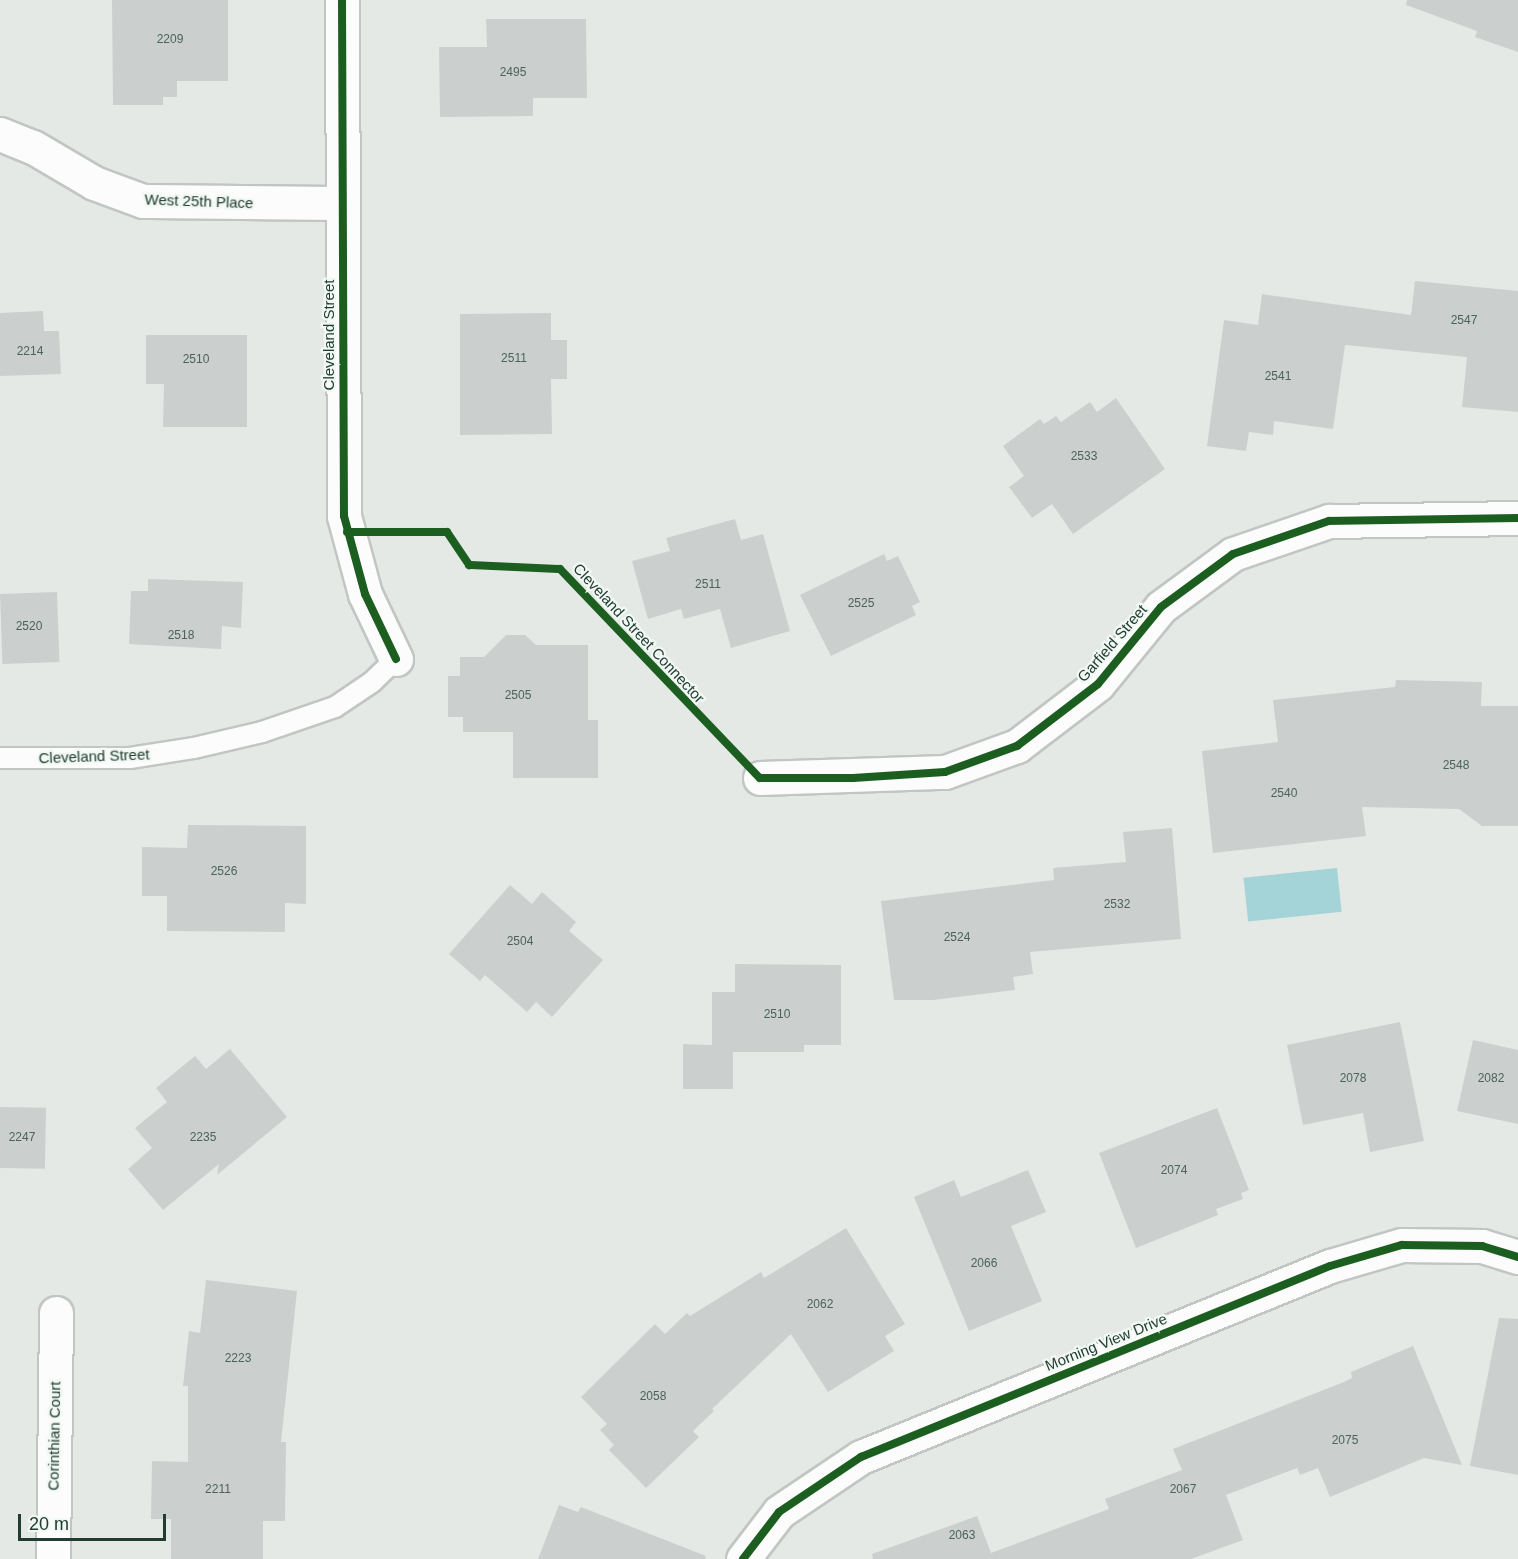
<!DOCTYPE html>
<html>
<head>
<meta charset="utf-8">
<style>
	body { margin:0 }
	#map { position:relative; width:1518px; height:1559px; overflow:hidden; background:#e4e9e6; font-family:Arial,sans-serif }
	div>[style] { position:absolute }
	.water>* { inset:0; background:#a4d4d8; transform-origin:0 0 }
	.building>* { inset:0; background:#cbd0ce; transform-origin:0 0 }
	.roads { filter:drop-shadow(2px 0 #c1c6c3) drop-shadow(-2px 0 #c1c6c3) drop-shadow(0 2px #c1c6c3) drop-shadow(0 -2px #c1c6c3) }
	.service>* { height:20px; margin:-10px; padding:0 10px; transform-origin:10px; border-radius:10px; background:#fbfcfb }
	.minor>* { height:33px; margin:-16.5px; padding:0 16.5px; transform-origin:16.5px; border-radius:16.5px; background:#fbfcfb }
	.cycleway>* { height:8px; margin:-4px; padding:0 4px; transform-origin:4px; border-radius:4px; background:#1b5e20 }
	span { translate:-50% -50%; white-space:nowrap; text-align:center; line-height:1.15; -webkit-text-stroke:4.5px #f2f8f4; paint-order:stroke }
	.number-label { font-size:12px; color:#4c625a }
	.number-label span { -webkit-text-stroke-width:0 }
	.street-label { font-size:15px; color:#213d33 }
	.scale { position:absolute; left:18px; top:1514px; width:148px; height:27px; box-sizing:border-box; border:3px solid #213d33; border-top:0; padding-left:8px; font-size:18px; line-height:21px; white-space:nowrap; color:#213d33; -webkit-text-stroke:4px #f2f8f4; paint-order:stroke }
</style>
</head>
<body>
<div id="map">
	<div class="water">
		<i style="left:1337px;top:868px;width:44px;height:94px;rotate:84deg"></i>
	</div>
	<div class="building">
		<i style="clip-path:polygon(112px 0,228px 0,228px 81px,177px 81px,177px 97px,163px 97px,163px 105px,113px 105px)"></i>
		<i style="clip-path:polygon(1407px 0,1518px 0,1518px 52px,1475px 37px,1477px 31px,1406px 5px)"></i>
		<i style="clip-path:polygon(486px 19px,586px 19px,587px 98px,533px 98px,533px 116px,440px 117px,439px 47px,487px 47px)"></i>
		<i style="clip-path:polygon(1415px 281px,1518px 291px,1518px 412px,1462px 407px,1467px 357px,1345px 345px,1333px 429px,1274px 421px,1273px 435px,1249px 432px,1246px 451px,1207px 446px,1224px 320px,1258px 325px,1262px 294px,1411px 315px)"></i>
		<i style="clip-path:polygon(43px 311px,44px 331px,59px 331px,61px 374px,0 376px,0 313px)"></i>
		<i style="clip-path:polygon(551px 313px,551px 340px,567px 340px,567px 379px,551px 379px,552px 434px,460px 435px,460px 314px)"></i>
		<i style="clip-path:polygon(146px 335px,247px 335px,247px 427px,163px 427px,164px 384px,146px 384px)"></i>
		<i style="clip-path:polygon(1116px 398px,1165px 469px,1073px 534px,1052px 504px,1032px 518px,1009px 487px,1024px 476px,1003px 446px,1040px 419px,1044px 424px,1056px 416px,1061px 422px,1090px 402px,1097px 412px)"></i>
		<i style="clip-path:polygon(735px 519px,741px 540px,763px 534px,790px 631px,731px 648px,720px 609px,684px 619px,681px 609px,648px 619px,632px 561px,670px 551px,666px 538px)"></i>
		<i style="clip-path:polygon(884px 554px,887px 561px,898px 556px,920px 602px,912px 606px,916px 615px,831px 656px,800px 595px)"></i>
		<i style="clip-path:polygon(148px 579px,243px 582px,241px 628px,222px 626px,221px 649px,129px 644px,131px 591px,148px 591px)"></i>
		<i style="left:57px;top:592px;width:70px;height:57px;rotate:88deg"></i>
		<i style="clip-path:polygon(506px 635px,525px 635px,536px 645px,588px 645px,588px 720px,598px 720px,598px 778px,513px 778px,513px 732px,463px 732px,463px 717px,448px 717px,448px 676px,460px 676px,460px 657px,484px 657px)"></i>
		<i style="clip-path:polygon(1396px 680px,1482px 682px,1481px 706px,1518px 706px,1518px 826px,1482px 826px,1459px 809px,1362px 807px,1366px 836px,1213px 853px,1202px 751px,1278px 742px,1273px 700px,1395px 687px)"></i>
		<i style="clip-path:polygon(188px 825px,306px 826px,306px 904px,285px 903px,285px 932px,167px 931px,167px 896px,142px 896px,142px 847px,187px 848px)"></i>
		<i style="clip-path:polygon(1172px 828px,1181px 939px,1030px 952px,1033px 974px,1013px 977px,1015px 990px,933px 1000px,894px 1000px,881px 901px,1054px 880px,1053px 868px,1126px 862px,1123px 832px)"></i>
		<i style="clip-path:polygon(510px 885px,532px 904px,542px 892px,576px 922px,569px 931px,603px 960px,552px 1017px,536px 1002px,527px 1012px,485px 975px,480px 981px,449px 954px)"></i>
		<i style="clip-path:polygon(735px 964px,841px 965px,841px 1045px,804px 1045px,804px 1052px,733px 1052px,733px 1089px,683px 1089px,683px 1044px,712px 1045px,712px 992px,735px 992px)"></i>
		<i style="clip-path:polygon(1400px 1022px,1424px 1141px,1370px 1152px,1363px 1113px,1303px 1125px,1287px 1045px)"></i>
		<i style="clip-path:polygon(1473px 1040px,1518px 1050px,1518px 1124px,1457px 1111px)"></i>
		<i style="clip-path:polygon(230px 1049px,287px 1117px,217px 1175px,219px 1164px,163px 1210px,128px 1169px,152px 1148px,135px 1128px,167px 1102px,156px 1088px,195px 1056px,206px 1069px)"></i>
		<i style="left:0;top:1107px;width:46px;height:61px;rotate:1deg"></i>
		<i style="clip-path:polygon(1217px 1108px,1249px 1190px,1241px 1193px,1243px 1199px,1216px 1209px,1218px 1215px,1136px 1248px,1099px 1153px)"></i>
		<i style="clip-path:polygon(1028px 1170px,1046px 1212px,1011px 1226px,1042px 1301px,969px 1331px,914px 1197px,954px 1180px,961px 1197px)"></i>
		<i style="clip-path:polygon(846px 1228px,905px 1324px,885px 1336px,894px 1351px,828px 1392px,791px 1334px,712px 1409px,714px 1411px,693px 1431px,699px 1437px,646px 1488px,609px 1450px,614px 1445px,600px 1430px,607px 1424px,581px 1397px,655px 1324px,665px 1334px,687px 1313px,690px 1316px,761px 1272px,764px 1278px)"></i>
		<i style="clip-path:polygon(206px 1280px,297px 1291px,281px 1442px,286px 1442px,285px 1521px,263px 1521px,263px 1559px,171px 1559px,171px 1519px,151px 1519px,152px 1461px,188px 1462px,188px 1386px,183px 1386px,189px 1331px,200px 1333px)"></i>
		<i style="clip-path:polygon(1499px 1318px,1518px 1319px,1518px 1475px,1470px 1466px)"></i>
		<i style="clip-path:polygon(1413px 1346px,1462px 1465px,1424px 1458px,1330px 1497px,1318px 1468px,1300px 1475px,1297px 1468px,1226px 1495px,1243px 1540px,1191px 1559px,873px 1559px,872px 1554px,977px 1516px,991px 1553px,1109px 1509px,1105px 1499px,1182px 1470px,1173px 1449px,1344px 1382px,1352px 1378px,1351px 1372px)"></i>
		<i style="clip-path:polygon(559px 1505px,578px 1512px,581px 1507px,706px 1556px,705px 1559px,538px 1559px)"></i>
	</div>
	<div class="roads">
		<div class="service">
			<i style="left:0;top:758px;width:130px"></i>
			<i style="left:130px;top:758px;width:65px;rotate:-8.9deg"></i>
			<i style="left:194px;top:748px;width:70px;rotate:-13.2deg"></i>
			<i style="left:262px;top:732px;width:77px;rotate:-18.9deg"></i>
			<i style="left:335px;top:707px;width:45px;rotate:-34deg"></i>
			<i style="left:372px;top:682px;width:33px;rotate:-44deg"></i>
		</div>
		<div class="minor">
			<i style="left:342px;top:0;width:516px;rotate:89.78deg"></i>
			<i style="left:344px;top:516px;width:81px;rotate:74.9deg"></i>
			<i style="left:365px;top:594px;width:72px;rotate:64.5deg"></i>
			<i style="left:0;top:134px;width:35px;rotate:22deg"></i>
			<i style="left:33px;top:147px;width:71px;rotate:30.5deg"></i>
			<i style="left:94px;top:183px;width:52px;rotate:20.2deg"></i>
			<i style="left:143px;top:201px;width:198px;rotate:0.6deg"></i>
			<i style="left:760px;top:778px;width:185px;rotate:-1.9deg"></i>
			<i style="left:945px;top:772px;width:77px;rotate:-19.9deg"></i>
			<i style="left:1017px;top:746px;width:102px;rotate:-37.4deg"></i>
			<i style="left:1098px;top:684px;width:99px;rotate:-50.7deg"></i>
			<i style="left:1161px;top:607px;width:89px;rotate:-36.4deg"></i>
			<i style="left:1233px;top:554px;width:102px;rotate:-19deg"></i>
			<i style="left:1329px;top:521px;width:189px;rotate:-0.9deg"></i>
			<i style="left:53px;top:1559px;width:246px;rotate:-89.3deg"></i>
			<i style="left:743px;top:1559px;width:59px;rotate:-52.5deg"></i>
			<i style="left:779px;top:1512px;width:99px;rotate:-33.9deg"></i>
			<i style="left:861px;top:1457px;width:506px;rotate:-22.16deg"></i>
			<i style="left:1330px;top:1266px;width:75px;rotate:-16.3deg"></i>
			<i style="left:1402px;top:1245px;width:80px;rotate:0.7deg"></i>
			<i style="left:1482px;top:1246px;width:38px;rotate:17deg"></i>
		</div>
	</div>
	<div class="cycleway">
		<i style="left:342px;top:0;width:516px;rotate:89.78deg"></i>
		<i style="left:344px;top:516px;width:81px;rotate:74.9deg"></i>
		<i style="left:365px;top:594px;width:72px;rotate:64.5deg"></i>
		<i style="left:347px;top:532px;width:100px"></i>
		<i style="left:447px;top:532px;width:40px;rotate:56deg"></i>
		<i style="left:469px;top:565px;width:91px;rotate:2.5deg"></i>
		<i style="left:560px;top:569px;width:289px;rotate:46.3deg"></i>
		<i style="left:760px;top:778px;width:93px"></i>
		<i style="left:853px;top:778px;width:92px;rotate:-3.7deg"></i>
		<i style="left:945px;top:772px;width:77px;rotate:-19.9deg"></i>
		<i style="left:1017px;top:746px;width:102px;rotate:-37.4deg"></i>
		<i style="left:1098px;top:684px;width:99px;rotate:-50.7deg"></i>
		<i style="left:1161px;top:607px;width:89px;rotate:-36.4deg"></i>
		<i style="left:1233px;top:554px;width:102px;rotate:-19deg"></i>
		<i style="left:1329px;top:521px;width:189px;rotate:-0.9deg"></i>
		<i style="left:743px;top:1559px;width:59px;rotate:-52.5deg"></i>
		<i style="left:779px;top:1512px;width:99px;rotate:-33.9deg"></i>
		<i style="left:861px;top:1457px;width:506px;rotate:-22.16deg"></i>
		<i style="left:1330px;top:1266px;width:75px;rotate:-16.3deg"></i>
		<i style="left:1402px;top:1245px;width:80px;rotate:0.7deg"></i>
		<i style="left:1482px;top:1246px;width:38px;rotate:17deg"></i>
	</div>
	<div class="number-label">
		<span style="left:170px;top:40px">2209</span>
		<span style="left:513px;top:73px">2495</span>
		<span style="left:1464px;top:321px">2547</span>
		<span style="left:30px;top:352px">2214</span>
		<span style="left:514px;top:359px">2511</span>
		<span style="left:196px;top:360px">2510</span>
		<span style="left:1278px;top:377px">2541</span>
		<span style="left:1084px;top:457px">2533</span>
		<span style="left:708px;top:585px">2511</span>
		<span style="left:861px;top:604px">2525</span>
		<span style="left:29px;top:627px">2520</span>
		<span style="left:181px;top:636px">2518</span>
		<span style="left:518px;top:696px">2505</span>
		<span style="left:1456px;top:766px">2548</span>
		<span style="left:1284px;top:794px">2540</span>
		<span style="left:224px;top:872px">2526</span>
		<span style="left:1117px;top:905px">2532</span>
		<span style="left:957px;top:938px">2524</span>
		<span style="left:520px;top:942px">2504</span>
		<span style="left:777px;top:1015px">2510</span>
		<span style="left:1353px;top:1079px">2078</span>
		<span style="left:1491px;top:1079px">2082</span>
		<span style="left:22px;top:1138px">2247</span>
		<span style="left:203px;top:1138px">2235</span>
		<span style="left:1174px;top:1171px">2074</span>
		<span style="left:984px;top:1264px">2066</span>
		<span style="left:820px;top:1305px">2062</span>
		<span style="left:238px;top:1359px">2223</span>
		<span style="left:653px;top:1397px">2058</span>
		<span style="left:1345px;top:1441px">2075</span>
		<span style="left:218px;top:1490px">2211</span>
		<span style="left:1183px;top:1490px">2067</span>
		<span style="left:962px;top:1536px">2063</span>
	</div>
	<div class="street-label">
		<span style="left:199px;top:201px;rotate:2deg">West 25th Place</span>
		<span style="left:329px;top:335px;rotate:-90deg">Cleveland Street</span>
		<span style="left:639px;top:633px;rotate:47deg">Cleveland Street Connector</span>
		<span style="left:1112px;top:643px;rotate:-49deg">Garfield Street</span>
		<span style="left:94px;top:756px;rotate:-2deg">Cleveland Street</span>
		<span style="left:1106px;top:1342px;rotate:-22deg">Morning View Drive</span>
		<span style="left:54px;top:1436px;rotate:-89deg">Corinthian Court</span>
	</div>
	<div class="scale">20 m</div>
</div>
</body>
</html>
